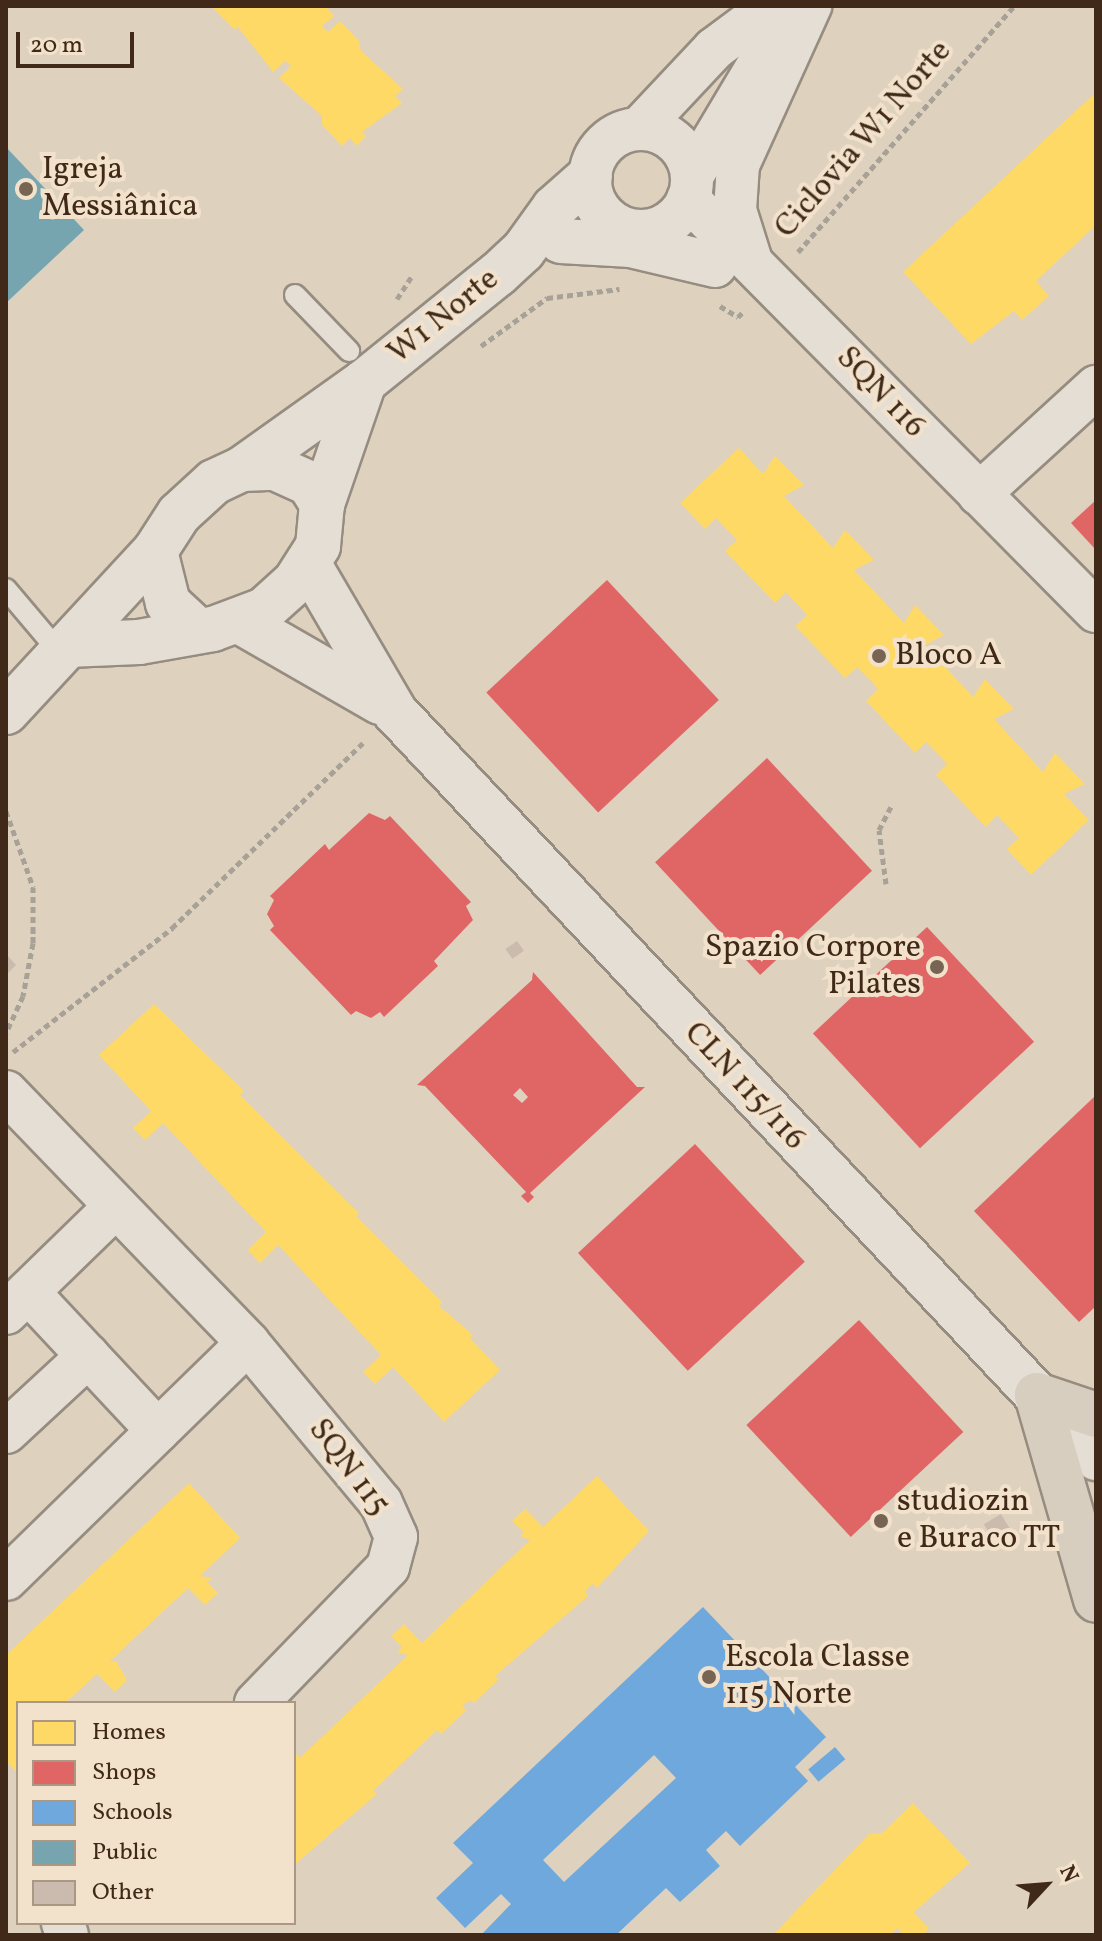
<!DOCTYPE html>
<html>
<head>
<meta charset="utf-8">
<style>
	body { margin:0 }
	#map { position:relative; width:1102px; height:1941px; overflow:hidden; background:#ded1be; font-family:Vollkorn,serif }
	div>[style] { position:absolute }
	.homes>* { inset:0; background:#ffd966 }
	.shops>* { inset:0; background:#e06666; transform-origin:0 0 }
	.schools>* { inset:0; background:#6fa8dc; transform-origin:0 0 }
	.public>* { inset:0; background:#76a5af }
	.building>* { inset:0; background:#cbbaae; transform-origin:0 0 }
	.path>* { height:5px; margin-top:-2.5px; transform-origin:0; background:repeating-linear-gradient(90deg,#a8a198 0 6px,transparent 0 10px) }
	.roads { filter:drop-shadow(2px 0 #968c80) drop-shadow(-2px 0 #968c80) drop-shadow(0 2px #968c80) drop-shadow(0 -2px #968c80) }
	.service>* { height:20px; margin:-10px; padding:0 10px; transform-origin:10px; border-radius:10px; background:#e5ded4 }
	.minor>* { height:42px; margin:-21px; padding:0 21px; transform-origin:21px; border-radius:21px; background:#e5ded4 }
	.minor>.ring { margin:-21px; padding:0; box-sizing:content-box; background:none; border:42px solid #e5ded4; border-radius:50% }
	.tertiary>* { height:44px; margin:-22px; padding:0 22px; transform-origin:22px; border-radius:22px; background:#e5ded4 }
	.primary>* { height:44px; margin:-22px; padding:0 22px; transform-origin:22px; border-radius:22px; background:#d8cec0 }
	.dots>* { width:22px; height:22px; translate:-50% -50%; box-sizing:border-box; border:4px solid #f2e2cc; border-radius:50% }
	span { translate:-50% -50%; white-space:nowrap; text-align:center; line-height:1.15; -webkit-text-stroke:8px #f2e2cc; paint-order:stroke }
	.street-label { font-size:32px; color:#402918 }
	.poi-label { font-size:32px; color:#402918 }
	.left { translate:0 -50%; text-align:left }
	.right { translate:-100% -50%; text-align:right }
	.frame { position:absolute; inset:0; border:8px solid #402918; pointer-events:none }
	.legend { position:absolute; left:16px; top:1701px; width:280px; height:224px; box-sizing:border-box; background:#f2e2cc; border:2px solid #ab9884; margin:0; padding:10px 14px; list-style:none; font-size:24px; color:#402918 }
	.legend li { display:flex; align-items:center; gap:16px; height:40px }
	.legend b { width:40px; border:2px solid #ab9884 }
	.north { position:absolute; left:1006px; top:1845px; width:80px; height:80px; -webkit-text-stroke:6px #f2e2cc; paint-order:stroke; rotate:64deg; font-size:22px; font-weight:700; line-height:32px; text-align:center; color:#402918 }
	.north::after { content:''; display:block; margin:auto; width:28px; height:36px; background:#402918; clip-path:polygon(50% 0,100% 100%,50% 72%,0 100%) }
	.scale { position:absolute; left:16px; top:32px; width:118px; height:36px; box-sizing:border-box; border:4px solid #402918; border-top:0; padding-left:10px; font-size:24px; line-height:28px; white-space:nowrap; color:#402918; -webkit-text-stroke:6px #f2e2cc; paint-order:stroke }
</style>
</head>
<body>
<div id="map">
	<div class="homes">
		<i style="clip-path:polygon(211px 6px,325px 6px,334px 16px,322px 26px,328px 32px,340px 21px,359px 41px,361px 51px,403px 89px,395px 96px,402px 103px,362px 132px,366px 136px,357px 146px,350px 138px,342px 146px,322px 125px,322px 116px,279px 78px,291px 66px,285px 61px,273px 72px,238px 27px,235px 30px)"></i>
		<i style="clip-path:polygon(1096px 92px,1096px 225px,1036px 281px,1049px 296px,1022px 320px,1014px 311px,971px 344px,903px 272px)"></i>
		<i style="clip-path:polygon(739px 448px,763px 474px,775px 456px,804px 485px,784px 496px,833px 548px,845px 530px,874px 560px,854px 570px,904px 623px,915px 605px,944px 635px,925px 645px,973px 697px,985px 679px,1014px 709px,994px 719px,1043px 772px,1055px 753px,1085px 784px,1064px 794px,1089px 820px,1031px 875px,1007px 849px,1019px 838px,997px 815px,986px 827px,936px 775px,947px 764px,942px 758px,926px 742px,915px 753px,866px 701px,878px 689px,873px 683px,857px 667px,845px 678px,795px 626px,807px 615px,786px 592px,775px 603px,725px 551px,737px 540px,716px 518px,705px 529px,680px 503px)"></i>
		<i style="clip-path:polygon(154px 1004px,244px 1091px,240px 1095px,359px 1213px,356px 1216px,442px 1302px,439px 1306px,473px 1335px,470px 1338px,500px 1370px,444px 1422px,393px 1367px,375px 1384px,363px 1372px,381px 1355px,278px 1245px,260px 1263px,248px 1250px,266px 1232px,163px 1123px,145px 1140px,133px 1128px,151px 1111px,99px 1055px)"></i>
		<i style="clip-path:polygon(597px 1476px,649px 1531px,597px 1588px,592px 1584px,585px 1592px,588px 1596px,495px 1676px,499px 1679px,474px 1703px,470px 1700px,462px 1706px,466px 1710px,441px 1734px,437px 1730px,373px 1791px,377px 1794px,294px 1865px,294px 1752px,300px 1758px,408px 1655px,397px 1652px,402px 1647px,391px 1636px,404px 1624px,422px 1643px,530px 1540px,520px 1536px,524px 1532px,512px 1521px,525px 1509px,543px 1527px)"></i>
		<i style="clip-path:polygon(189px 1483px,240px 1538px,200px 1576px,212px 1578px,207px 1582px,218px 1593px,205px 1605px,188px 1588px,109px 1662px,116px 1661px,127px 1680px,115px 1692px,97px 1674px,65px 1703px,18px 1703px,18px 1774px,6px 1761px,6px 1655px)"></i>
		<i style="clip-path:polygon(913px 1803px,970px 1863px,914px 1912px,929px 1929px,922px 1935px,904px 1935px,897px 1928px,890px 1935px,773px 1935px,869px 1834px,882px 1833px)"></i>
	</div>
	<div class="shops">
		<i style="clip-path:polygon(1096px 500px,1096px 550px,1071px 523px)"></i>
		<i style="left:607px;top:580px;width:164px;height:165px;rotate:47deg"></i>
		<i style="left:767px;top:758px;width:154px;height:153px;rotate:47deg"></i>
		<i style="clip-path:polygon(369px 813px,385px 820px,390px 816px,471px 902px,466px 906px,473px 920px,434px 961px,438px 966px,384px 1017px,380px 1012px,371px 1018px,356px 1011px,351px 1015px,270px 930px,274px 926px,267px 914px,274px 900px,270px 896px,325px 844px,329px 850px)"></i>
		<i style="left:927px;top:927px;width:157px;height:156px;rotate:47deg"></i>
		<i style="clip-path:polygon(evenodd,533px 972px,637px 1087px,645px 1087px,530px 1193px,534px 1197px,528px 1203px,521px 1196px,526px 1192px,425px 1086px,417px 1085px,532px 980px,533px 972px,520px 1088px,528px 1097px,522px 1103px,513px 1095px,520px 1088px)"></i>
		<i style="clip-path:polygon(1094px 1097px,1096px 1306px,1079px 1322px,974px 1211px)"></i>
		<i style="left:695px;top:1144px;width:161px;height:160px;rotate:47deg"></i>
		<i style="left:859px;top:1320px;width:153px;height:154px;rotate:47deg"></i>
	</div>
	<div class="schools">
		<i style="clip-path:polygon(evenodd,703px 1607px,826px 1737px,795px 1767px,808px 1781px,740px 1846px,726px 1831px,706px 1850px,720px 1866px,680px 1902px,666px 1888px,616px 1935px,481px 1935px,511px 1904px,501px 1894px,465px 1928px,436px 1898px,473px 1863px,453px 1843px,703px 1607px,654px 1755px,676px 1778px,564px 1882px,543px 1860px,654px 1755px)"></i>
		<i style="left:835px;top:1747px;width:16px;height:35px;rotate:50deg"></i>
	</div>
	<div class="public">
		<i style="clip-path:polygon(6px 147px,84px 230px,6px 303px)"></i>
	</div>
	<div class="building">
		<i style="left:517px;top:941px;width:12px;height:14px;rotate:55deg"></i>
		<i style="clip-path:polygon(6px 954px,16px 965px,6px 975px)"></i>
		<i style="left:1001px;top:1514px;width:17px;height:20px;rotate:59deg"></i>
	</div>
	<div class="path">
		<i style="left:798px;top:252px;width:327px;rotate:-48.7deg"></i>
		<i style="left:397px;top:299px;width:27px;rotate:-57deg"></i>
		<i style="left:720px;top:306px;width:21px;rotate:31deg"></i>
		<i style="left:738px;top:317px;width:8px;rotate:-45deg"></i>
		<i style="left:481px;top:346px;width:82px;rotate:-36deg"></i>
		<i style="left:547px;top:298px;width:73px;rotate:-7.1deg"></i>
		<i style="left:6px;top:811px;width:81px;rotate:70.4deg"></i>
		<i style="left:33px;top:887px;width:56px;rotate:90deg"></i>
		<i style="left:33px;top:943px;width:54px;rotate:100.7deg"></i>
		<i style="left:23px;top:996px;width:41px;rotate:114.7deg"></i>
		<i style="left:886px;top:884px;width:54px;rotate:-97.4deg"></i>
		<i style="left:879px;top:830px;width:28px;rotate:-63deg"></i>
		<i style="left:13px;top:1052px;width:202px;rotate:-37.9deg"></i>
		<i style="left:172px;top:928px;width:269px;rotate:-44.1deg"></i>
	</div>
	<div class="roads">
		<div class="service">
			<i style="left:295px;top:295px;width:78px;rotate:46deg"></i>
			<i style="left:6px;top:589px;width:84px;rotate:49.8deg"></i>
		</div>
		<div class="minor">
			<i style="left:639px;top:129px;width:110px;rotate:-46.8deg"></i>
			<i style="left:714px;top:49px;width:72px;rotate:-36.6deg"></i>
			<i class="ring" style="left:590px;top:129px;width:60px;height:60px"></i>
			<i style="left:692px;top:176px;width:150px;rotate:-59.2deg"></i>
			<i style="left:688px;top:199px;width:580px;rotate:45.28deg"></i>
			<i style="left:751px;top:261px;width:53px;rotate:-107.4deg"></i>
			<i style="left:735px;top:210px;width:45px;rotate:-86.2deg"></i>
			<i style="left:738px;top:165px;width:175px;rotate:-65.6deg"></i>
			<i style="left:979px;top:494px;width:159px;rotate:-42.4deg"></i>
			<i style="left:6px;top:1092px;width:349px;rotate:46deg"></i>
			<i style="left:248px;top:1343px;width:208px;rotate:50.3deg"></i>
			<i style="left:381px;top:1503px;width:37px;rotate:66deg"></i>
			<i style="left:396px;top:1537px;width:31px;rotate:105deg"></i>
			<i style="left:388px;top:1567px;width:190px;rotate:134.1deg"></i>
			<i style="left:28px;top:1292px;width:190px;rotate:46.9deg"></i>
			<i style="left:6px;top:1313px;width:153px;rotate:-44.2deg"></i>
			<i style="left:6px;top:1432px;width:112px;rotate:-42.8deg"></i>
			<i style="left:6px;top:1579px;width:338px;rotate:-44.3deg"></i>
			<i style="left:63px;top:1923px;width:13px;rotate:72deg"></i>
		</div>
		<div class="tertiary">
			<i style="left:561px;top:241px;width:70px;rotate:3.3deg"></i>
			<i style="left:631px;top:245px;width:86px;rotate:13.4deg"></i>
			<i style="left:242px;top:469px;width:150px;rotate:-35.5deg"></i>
			<i style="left:364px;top:382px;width:172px;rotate:-38.9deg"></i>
			<i style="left:498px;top:274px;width:34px;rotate:-43deg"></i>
			<i style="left:523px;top:251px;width:53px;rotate:-54.2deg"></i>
			<i style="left:554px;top:208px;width:48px;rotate:-41.6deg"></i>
			<i style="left:155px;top:551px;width:54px;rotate:76deg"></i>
			<i style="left:168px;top:603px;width:38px;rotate:43deg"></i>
			<i style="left:308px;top:563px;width:173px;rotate:59.7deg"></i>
			<i style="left:395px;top:712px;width:1024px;rotate:46.78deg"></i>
			<i style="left:239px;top:621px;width:163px;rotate:29.9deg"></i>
			<i style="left:68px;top:645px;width:71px;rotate:-2.4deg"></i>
			<i style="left:139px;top:642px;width:75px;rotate:-10deg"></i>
			<i style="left:213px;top:629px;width:54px;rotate:-20.4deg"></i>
			<i style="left:264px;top:610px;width:42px;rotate:-42.1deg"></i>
			<i style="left:295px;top:582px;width:43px;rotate:-57.4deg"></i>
			<i style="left:318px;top:546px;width:42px;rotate:-84.6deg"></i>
			<i style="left:322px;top:504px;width:129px;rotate:-71deg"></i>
			<i style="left:6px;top:712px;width:219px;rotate:-47.2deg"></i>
			<i style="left:155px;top:551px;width:44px;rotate:-57deg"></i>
			<i style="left:179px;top:514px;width:47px;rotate:-42.4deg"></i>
			<i style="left:214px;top:482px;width:31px;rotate:-25deg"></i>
			<i style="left:242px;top:469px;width:33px;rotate:-2deg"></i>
			<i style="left:275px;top:468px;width:37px;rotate:24deg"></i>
			<i style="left:309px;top:483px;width:25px;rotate:58deg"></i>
		</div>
		<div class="primary">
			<i style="left:1037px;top:1395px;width:213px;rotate:73.9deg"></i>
			<i style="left:1037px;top:1395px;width:62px;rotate:18.7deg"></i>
		</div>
	</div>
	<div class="dots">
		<i style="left:26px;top:189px;background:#776452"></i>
		<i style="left:879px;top:656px;background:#776452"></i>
		<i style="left:937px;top:967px;background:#776452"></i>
		<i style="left:881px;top:1521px;background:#776452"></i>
		<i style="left:709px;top:1677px;background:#776452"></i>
	</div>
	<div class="street-label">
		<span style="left:864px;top:140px;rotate:-49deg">Ciclovia W1 Norte</span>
		<span style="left:444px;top:317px;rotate:-39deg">W1 Norte</span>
		<span style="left:880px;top:393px;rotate:46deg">SQN 116</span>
		<span style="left:744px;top:1087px;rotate:47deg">CLN 115/116</span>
		<span style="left:348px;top:1468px;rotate:53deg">SQN 115</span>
	</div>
	<div class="poi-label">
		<span class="left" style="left:42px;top:189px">Igreja<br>Messiânica</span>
		<span class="left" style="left:895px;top:656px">Bloco A</span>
		<span class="right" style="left:921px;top:967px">Spazio Corpore<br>Pilates</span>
		<span class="left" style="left:897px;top:1521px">studiozin<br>e Buraco TT</span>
		<span class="left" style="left:725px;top:1677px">Escola Classe<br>115 Norte</span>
	</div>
	<div class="frame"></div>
	<ul class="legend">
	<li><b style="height:22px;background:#ffd966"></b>Homes</li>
	<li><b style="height:22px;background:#e06666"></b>Shops</li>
	<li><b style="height:22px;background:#6fa8dc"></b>Schools</li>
	<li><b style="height:22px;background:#76a5af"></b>Public</li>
	<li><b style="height:22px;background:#cbbaae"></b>Other</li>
	</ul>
	<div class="north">N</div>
	<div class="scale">20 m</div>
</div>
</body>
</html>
